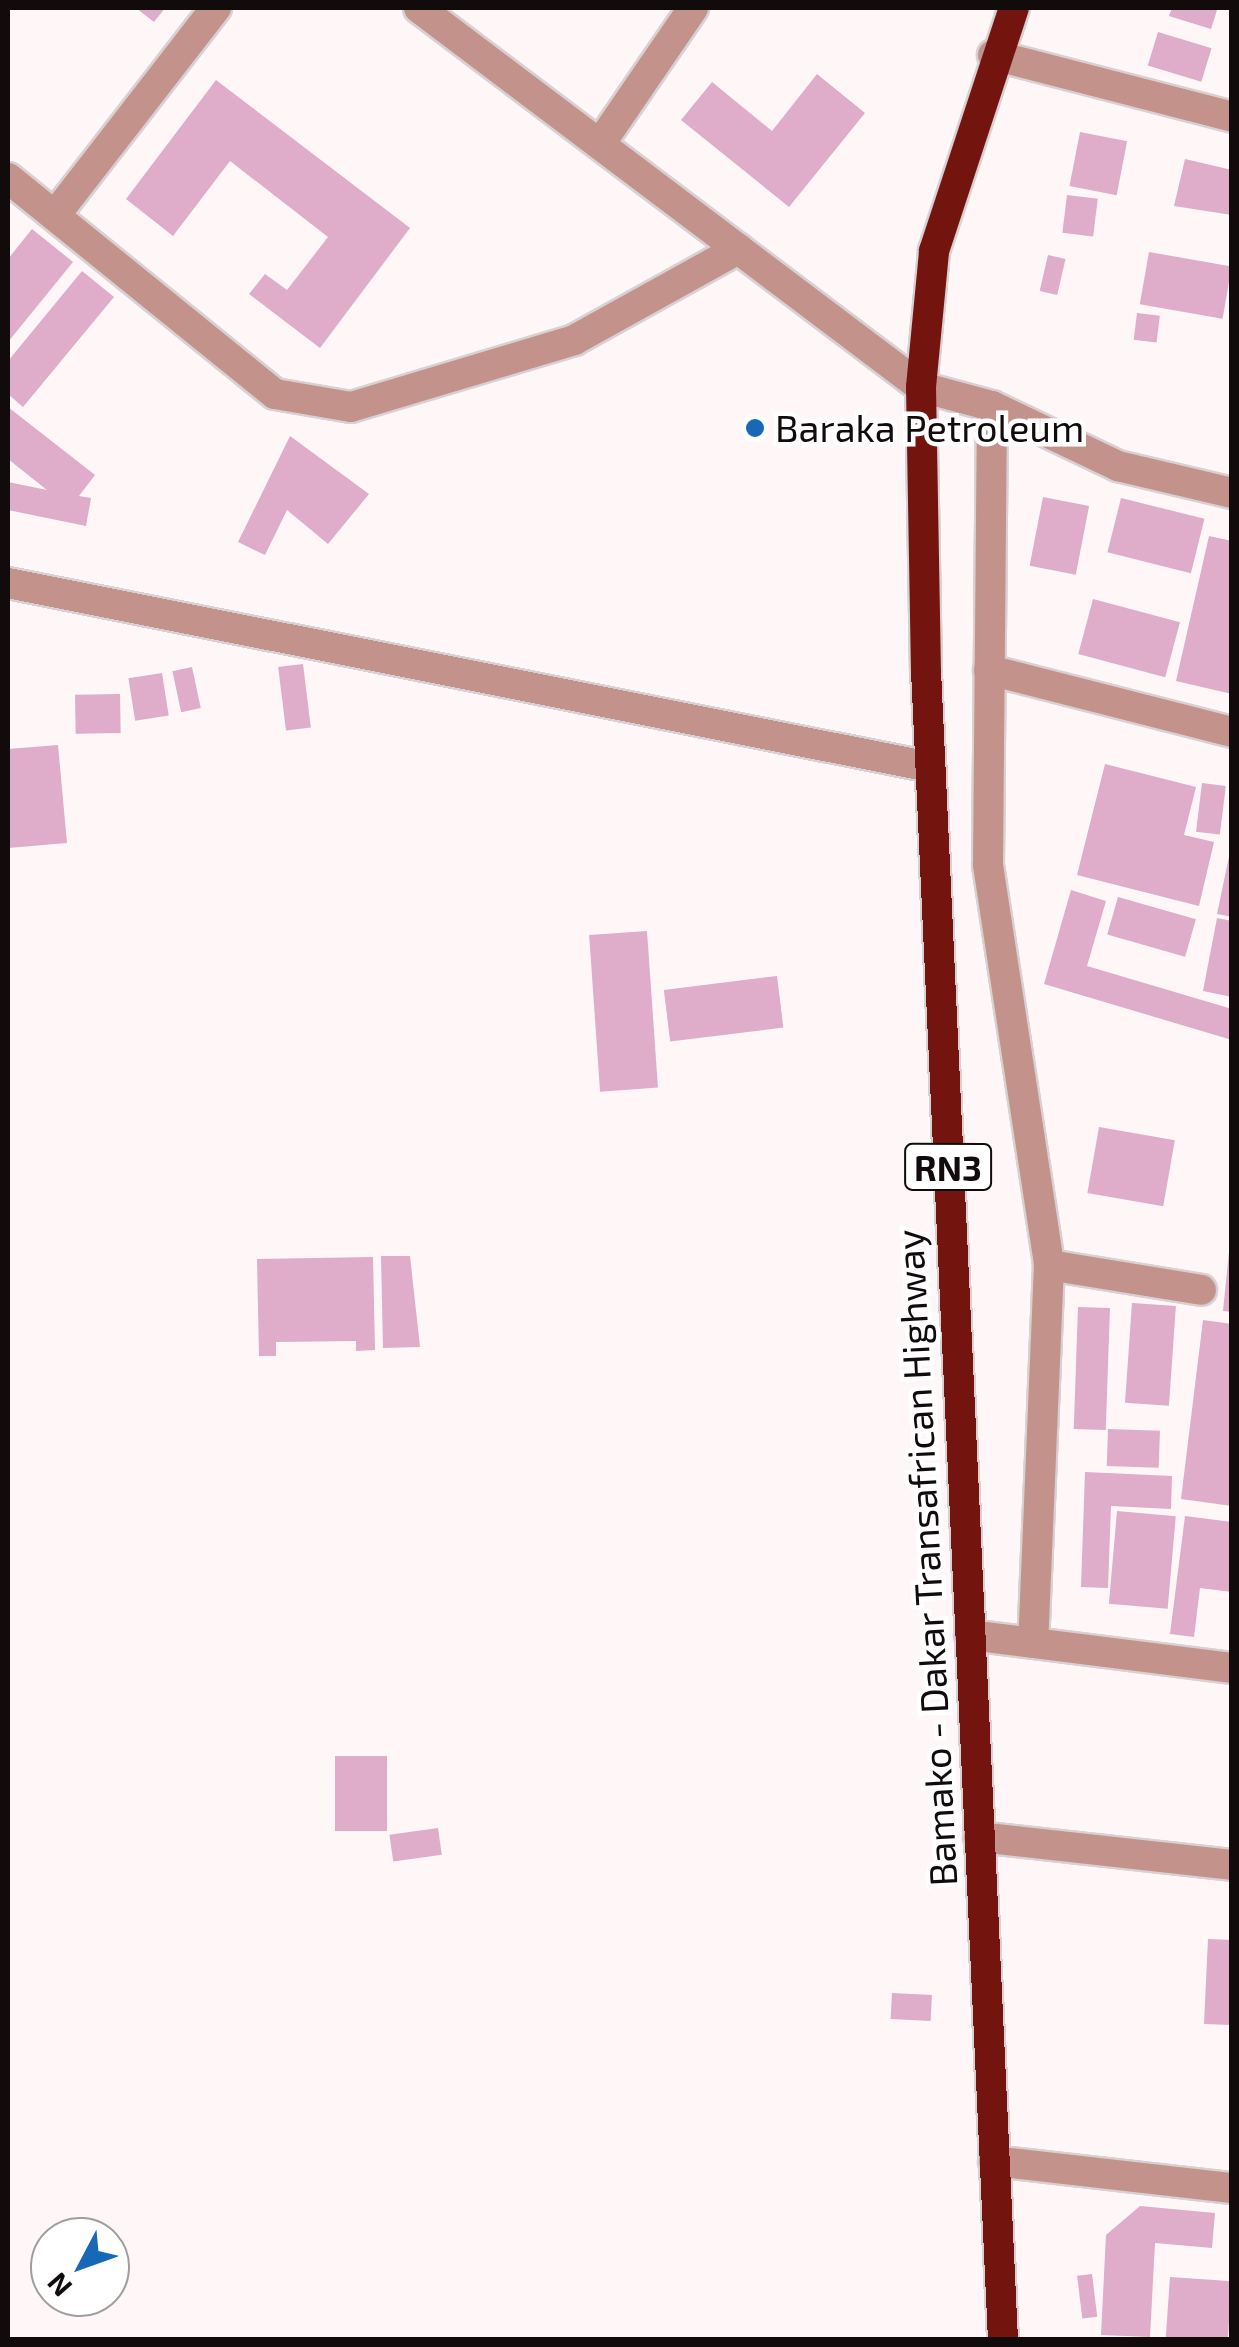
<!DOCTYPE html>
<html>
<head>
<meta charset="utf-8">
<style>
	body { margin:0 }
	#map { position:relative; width:1239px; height:2347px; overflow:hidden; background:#fff6f8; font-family:"Exo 2",sans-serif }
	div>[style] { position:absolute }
	.building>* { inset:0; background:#dfacc9; transform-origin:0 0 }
	.roads { filter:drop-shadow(2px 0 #d9d0d2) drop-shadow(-2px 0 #d9d0d2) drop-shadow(0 2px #d9d0d2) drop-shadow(0 -2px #d9d0d2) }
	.street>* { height:30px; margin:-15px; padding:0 15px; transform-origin:15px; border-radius:15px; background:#c2928b }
	.highway>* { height:30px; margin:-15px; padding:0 15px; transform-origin:15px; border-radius:15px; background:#74140e }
	.dots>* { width:28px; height:28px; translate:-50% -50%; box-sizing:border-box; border:5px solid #fff; border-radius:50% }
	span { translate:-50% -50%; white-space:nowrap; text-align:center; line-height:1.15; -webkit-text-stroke:9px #fff; paint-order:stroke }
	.shield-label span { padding:2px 8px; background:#fff; border:2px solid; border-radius:8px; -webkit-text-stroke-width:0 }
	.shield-label { font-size:35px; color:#110b0c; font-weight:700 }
	.poi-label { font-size:38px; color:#110b0c }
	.left { translate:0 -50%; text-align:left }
	.street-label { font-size:38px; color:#110b0c }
	.frame { position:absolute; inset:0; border:10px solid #110b0c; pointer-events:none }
	.north { position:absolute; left:30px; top:2217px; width:100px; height:100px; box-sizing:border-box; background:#fff; border:2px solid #a09d9e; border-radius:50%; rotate:229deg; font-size:28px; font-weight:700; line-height:40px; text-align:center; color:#110b0c }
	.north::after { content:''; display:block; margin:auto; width:35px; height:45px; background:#1769b7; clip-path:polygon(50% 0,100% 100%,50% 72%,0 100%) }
</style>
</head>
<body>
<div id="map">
	<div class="building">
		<i style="clip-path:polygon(136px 8px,165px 8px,154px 22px)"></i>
		<i style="clip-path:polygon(1172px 8px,1209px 8px,1217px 10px,1211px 29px,1169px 16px)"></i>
		<i style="left:1158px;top:32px;width:56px;height:35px;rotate:17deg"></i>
		<i style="clip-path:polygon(817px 74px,865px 113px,789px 207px,681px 120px,712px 82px,772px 131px)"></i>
		<i style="clip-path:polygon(216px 80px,410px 228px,320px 348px,249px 294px,265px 274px,287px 290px,328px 237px,230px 161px,173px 236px,126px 199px)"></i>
		<i style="left:1080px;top:132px;width:48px;height:55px;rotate:11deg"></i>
		<i style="clip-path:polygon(1185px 159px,1232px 170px,1232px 215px,1174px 206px)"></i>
		<i style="left:1067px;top:195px;width:31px;height:38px;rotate:7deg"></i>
		<i style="clip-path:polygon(32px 229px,73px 262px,8px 342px,8px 259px)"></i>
		<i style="left:1149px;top:252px;width:84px;height:53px;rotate:10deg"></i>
		<i style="left:1048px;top:255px;width:18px;height:37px;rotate:13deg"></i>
		<i style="clip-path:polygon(82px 271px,114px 297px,23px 407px,8px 394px,8px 361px)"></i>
		<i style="left:1137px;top:313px;width:23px;height:27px;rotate:7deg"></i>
		<i style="clip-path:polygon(8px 407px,95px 475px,79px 496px,91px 498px,86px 526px,8px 510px,8px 482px,47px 490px,8px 459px)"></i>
		<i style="clip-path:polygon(290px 436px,369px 494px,328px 544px,287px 510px,265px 555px,238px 542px)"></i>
		<i style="left:1043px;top:497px;width:47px;height:70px;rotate:11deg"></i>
		<i style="left:1121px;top:498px;width:86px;height:56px;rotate:14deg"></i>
		<i style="clip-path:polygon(1209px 536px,1232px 541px,1232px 694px,1176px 681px)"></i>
		<i style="left:1093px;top:599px;width:90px;height:57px;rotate:15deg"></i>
		<i style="left:303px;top:664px;width:64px;height:25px;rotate:83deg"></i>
		<i style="left:192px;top:667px;width:42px;height:20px;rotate:78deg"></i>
		<i style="left:162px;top:673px;width:43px;height:34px;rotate:81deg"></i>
		<i style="left:120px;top:694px;width:39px;height:45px;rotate:89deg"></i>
		<i style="clip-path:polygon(58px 745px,67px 843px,8px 848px,8px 749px)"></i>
		<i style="clip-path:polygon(1105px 764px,1196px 787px,1184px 835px,1214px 842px,1199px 906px,1077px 875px)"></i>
		<i style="left:1202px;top:783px;width:24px;height:49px;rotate:7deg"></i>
		<i style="clip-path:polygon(1230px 852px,1232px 852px,1232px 917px,1217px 914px)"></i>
		<i style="clip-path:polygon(1071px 890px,1106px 901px,1087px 966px,1232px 1009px,1232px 1040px,1044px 984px)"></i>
		<i style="left:1118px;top:897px;width:81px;height:39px;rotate:16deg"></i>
		<i style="clip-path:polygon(1217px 918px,1232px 921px,1232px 997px,1203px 991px)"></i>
		<i style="left:647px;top:931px;width:157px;height:58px;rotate:86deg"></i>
		<i style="left:777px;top:976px;width:52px;height:114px;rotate:83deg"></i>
		<i style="left:1099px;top:1127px;width:77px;height:67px;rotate:10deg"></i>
		<i style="clip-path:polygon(1229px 1252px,1232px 1252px,1232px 1312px,1223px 1311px)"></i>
		<i style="clip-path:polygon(381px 1256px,410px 1256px,420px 1347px,383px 1348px)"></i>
		<i style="clip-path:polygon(373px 1257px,375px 1350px,356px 1351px,356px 1341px,276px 1342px,276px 1356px,259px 1356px,257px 1259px)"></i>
		<i style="left:1132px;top:1303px;width:44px;height:100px;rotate:4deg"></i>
		<i style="left:1078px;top:1307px;width:32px;height:122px;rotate:2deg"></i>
		<i style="clip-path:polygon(1203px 1320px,1232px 1324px,1232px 1506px,1181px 1499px)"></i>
		<i style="left:1108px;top:1429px;width:52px;height:37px;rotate:2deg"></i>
		<i style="clip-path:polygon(1085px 1472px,1172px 1476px,1171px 1509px,1111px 1506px,1108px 1588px,1081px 1587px)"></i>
		<i style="left:1117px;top:1511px;width:59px;height:93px;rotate:5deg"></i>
		<i style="clip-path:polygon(1185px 1516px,1232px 1522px,1232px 1592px,1200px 1588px,1194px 1637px,1170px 1634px)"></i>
		<i style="left:335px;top:1756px;width:52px;height:75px"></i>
		<i style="left:438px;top:1828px;width:27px;height:49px;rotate:82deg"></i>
		<i style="clip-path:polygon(1208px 1939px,1232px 1940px,1232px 2025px,1204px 2024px)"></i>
		<i style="left:892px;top:1993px;width:40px;height:26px;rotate:3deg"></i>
		<i style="clip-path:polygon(1140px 2206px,1215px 2213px,1212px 2248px,1155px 2243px,1150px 2337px,1101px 2335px,1106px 2235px)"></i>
		<i style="left:1092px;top:2274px;width:43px;height:15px;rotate:83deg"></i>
		<i style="left:1170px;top:2277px;width:62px;height:63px;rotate:4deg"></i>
	</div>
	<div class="roads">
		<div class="street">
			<i style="left:419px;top:8px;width:629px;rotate:37.05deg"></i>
			<i style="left:921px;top:387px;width:73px;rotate:15deg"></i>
			<i style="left:992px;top:406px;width:140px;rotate:25.5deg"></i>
			<i style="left:1118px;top:466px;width:117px;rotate:13.3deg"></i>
			<i style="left:993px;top:55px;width:247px;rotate:14.5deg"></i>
			<i style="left:600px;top:144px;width:165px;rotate:-55.6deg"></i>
			<i style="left:8px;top:178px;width:343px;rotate:39deg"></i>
			<i style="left:275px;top:394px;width:77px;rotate:9.7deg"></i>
			<i style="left:351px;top:407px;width:233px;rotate:-16.7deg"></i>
			<i style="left:574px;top:340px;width:188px;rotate:-29deg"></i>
			<i style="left:56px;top:214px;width:261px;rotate:-52.2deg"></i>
			<i style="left:992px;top:406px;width:459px;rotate:90.5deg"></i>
			<i style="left:988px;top:865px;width:405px;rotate:81.3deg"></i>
			<i style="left:1049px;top:1265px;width:378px;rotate:92.4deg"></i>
			<i style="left:8px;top:583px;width:940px;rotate:11.29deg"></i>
			<i style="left:989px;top:670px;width:251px;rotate:14.3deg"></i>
			<i style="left:1049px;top:1265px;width:154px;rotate:9.3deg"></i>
			<i style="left:970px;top:1635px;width:264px;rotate:7.2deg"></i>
			<i style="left:979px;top:1837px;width:255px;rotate:6.3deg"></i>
			<i style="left:994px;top:2161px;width:240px;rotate:6.5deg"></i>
		</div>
		<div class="highway">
			<i style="left:1003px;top:2340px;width:1669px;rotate:-92.64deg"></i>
			<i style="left:926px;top:673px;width:286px;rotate:-91deg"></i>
			<i style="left:921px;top:387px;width:137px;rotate:-84.5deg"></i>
			<i style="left:934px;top:251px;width:256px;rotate:-71.8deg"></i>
		</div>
	</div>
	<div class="dots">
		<i style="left:755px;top:428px;background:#1769b7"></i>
	</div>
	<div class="shield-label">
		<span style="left:948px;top:1167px">RN3</span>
	</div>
	<div class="poi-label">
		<span class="left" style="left:775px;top:428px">Baraka Petroleum</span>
	</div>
	<div class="street-label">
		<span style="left:926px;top:1558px;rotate:-93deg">Bamako - Dakar Transafrican Highway</span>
	</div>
	<div class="frame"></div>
	<div class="north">N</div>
</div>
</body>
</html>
